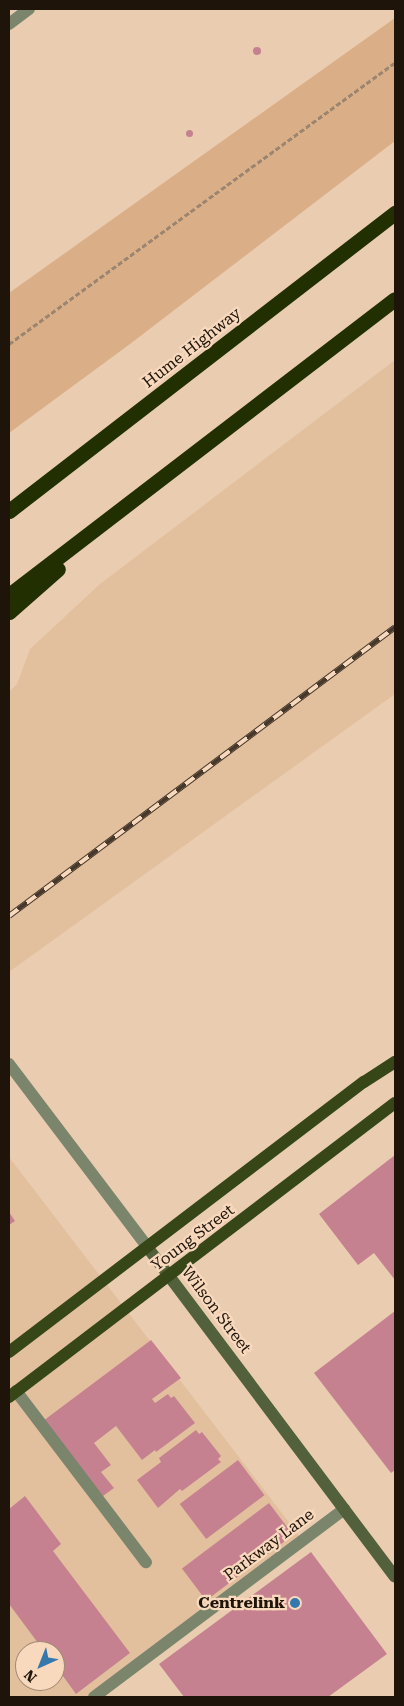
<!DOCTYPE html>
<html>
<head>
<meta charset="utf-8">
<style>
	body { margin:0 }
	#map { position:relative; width:404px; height:1706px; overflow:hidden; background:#eaccb0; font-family:"Roboto Serif",serif }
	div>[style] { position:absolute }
	.built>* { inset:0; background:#e2c09e }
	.green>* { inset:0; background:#daaf87 }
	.building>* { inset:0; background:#c68190; transform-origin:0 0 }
	.round { border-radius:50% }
	.path>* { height:3px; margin-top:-1.5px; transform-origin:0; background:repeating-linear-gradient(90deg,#9c8570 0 5px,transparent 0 7.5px) }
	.lane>* { height:12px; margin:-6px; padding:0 6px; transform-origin:6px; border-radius:6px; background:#7b856c }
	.street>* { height:12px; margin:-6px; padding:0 6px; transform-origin:6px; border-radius:6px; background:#7b856c }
	.secondary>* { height:12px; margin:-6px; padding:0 6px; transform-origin:6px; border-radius:6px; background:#52603b }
	.primary>* { height:12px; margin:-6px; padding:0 6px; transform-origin:6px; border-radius:6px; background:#364616 }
	.highway>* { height:15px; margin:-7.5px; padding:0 7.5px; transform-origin:7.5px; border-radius:7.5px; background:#212f01 }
	.rail>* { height:5.5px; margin-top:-2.75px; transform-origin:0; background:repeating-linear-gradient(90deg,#f8d9bd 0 11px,#46382a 0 22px); box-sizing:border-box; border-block:1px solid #46382a }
	.dots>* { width:14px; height:14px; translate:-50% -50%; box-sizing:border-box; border:2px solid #f8d9bd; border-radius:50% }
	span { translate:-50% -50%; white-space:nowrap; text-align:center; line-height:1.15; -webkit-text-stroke:4.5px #f8d9bd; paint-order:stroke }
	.street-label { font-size:16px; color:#1e140a }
	.poi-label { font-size:16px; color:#1e140a; font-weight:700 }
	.right { translate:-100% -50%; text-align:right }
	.frame { position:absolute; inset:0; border:10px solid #1e140a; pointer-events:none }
	.north { position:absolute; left:15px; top:1641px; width:50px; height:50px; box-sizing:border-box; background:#f8d9bd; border:1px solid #a18a75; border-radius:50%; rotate:224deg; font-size:14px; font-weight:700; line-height:20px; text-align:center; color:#1e140a }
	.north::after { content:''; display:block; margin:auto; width:18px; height:22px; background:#3478ae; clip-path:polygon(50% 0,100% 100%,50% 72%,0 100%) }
</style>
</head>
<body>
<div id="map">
	<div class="built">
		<i style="clip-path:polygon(395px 360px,395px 694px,9px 972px,9px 692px,17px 684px,30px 649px,100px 584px)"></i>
		<i style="clip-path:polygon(evenodd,9px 1157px,301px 1538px,88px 1697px,9px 1697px,9px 1157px,25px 1651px,55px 1651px,55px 1681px,25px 1681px,25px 1651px)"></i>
	</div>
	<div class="green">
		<i style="clip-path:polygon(395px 18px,395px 141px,130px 344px,9px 433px,9px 293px)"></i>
	</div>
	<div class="building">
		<i class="round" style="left:253px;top:47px;width:8px;height:8px"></i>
		<i class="round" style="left:185.5px;top:129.5px;width:7px;height:7px"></i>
		<i style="clip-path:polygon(395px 1155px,395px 1280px,374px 1253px,358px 1265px,319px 1214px)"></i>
		<i style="clip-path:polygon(9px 1212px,15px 1221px,9px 1225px)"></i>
		<i style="clip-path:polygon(395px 1311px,395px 1470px,391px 1473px,314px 1373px)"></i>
		<i style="clip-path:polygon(151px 1340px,181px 1378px,152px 1399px,155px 1403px,168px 1394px,171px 1398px,174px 1396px,195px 1423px,156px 1452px,155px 1450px,142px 1460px,116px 1426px,94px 1443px,111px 1465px,101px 1472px,114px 1488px,103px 1496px,43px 1421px)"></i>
		<i style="clip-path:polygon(196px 1430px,199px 1434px,202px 1432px,221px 1456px,218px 1459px,221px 1462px,182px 1491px,180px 1489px,158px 1508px,137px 1480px,161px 1462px,159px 1458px)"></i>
		<i style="left:238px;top:1460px;width:44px;height:73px;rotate:53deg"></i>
		<i style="clip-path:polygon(25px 1496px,61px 1544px,53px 1551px,130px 1653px,76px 1694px,55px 1665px,55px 1651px,44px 1651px,9px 1604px,9px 1509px)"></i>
		<i style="left:269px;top:1503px;width:40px;height:109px;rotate:53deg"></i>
		<i style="clip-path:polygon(311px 1552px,387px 1654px,328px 1697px,184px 1697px,159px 1664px)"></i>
	</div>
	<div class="path">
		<i style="left:9px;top:344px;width:477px;rotate:-36.1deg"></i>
	</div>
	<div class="lane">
		<i style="left:16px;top:1391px;width:215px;rotate:52.8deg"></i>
		<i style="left:94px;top:1697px;width:313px;rotate:-36.9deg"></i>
	</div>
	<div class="street">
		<i style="left:9px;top:24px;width:25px;rotate:-37deg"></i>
		<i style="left:9px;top:1064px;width:231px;rotate:52.9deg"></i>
	</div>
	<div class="secondary">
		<i style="left:148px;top:1248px;width:411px;rotate:53.1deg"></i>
	</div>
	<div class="primary">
		<i style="left:9px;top:1352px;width:446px;rotate:-37.3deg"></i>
		<i style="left:364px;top:1082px;width:37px;rotate:-33deg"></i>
		<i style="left:9px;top:1397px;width:485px;rotate:-37.3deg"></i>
	</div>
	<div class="highway">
		<i style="left:9px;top:511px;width:488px;rotate:-37.7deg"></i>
		<i style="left:9px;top:595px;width:486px;rotate:-37.5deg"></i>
		<i style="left:9px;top:612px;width:65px;rotate:-41.3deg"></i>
	</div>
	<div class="rail">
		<i style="left:9px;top:916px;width:482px;rotate:-36.8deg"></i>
	</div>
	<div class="dots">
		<i style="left:295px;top:1603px;background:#3478ae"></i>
	</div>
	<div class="street-label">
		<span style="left:192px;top:348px;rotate:-38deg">Hume Highway</span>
		<span style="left:193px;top:1238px;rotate:-37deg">Young Street</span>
		<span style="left:216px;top:1310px;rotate:53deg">Wilson Street</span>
		<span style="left:269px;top:1545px;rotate:-37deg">Parkway Lane</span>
	</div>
	<div class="poi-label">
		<span class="right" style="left:285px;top:1603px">Centrelink</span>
	</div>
	<div class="frame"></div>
	<div class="north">N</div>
</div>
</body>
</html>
